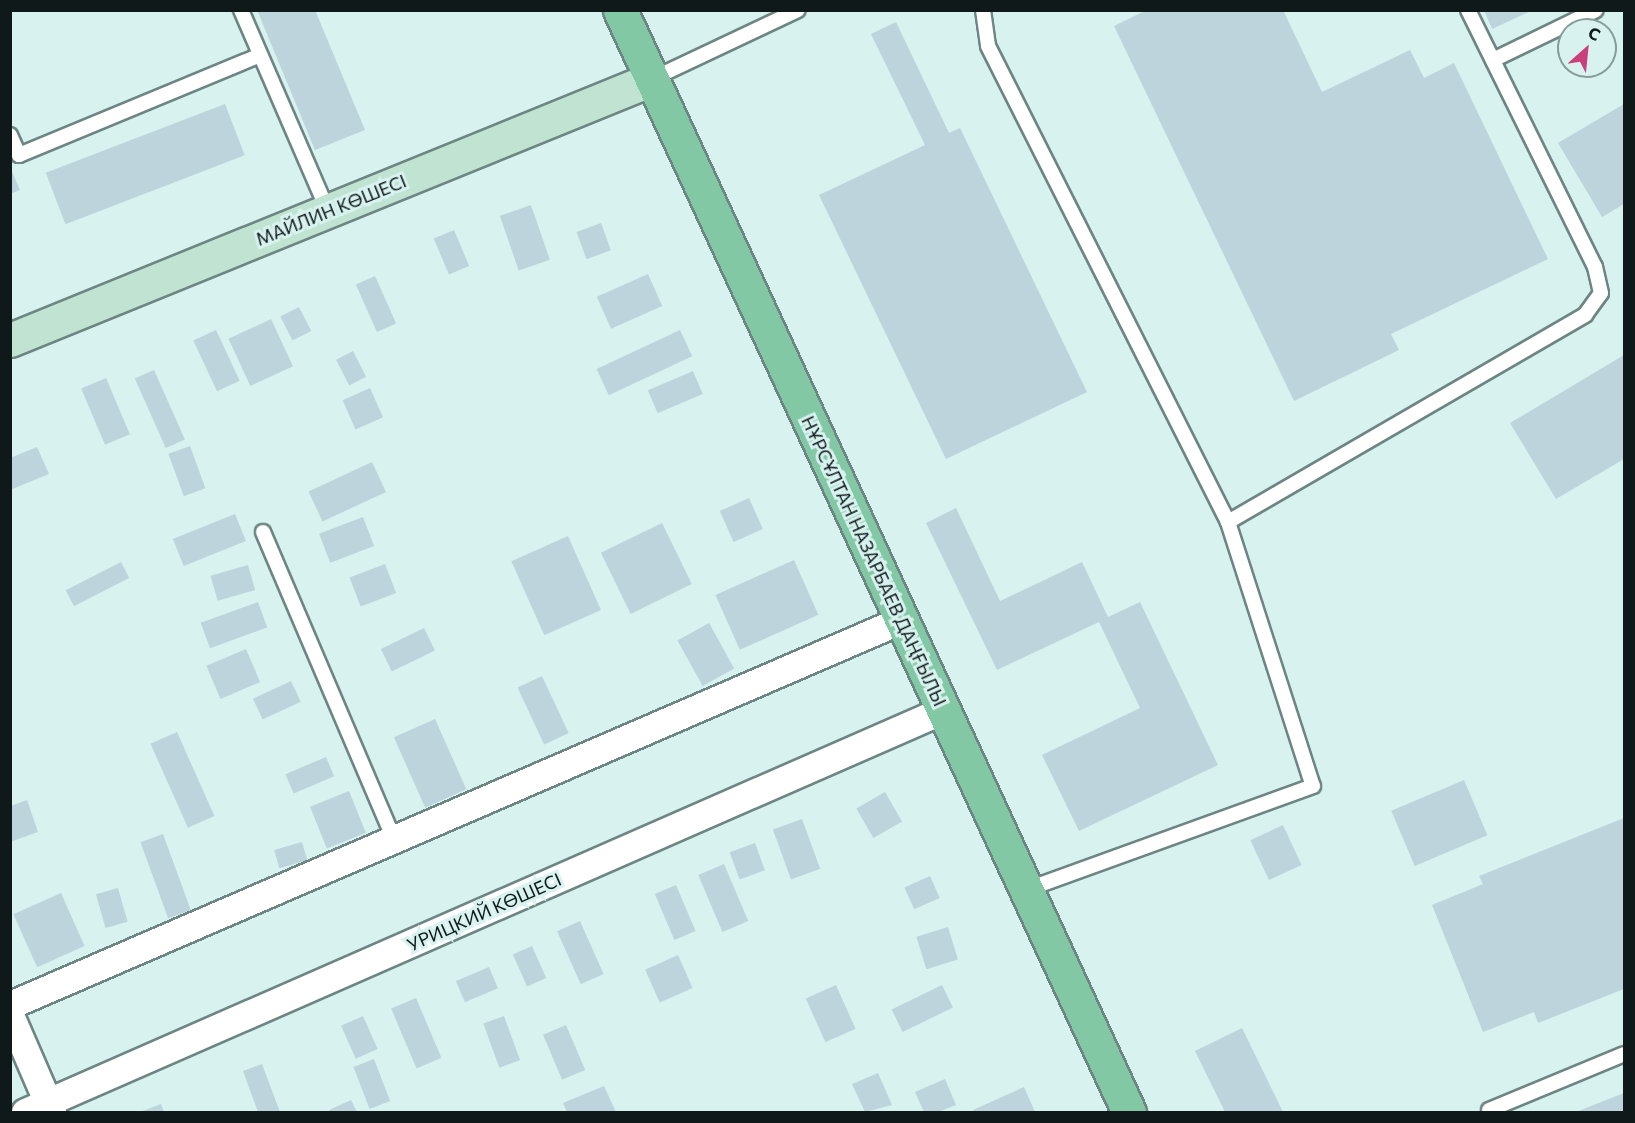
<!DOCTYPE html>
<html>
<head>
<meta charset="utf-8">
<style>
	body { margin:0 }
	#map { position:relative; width:1635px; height:1123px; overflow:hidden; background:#d7f2ef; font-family:Commissioner,sans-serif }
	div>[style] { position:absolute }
	.building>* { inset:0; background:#bdd4dd; transform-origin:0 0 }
	.roads { filter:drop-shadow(2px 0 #6d8583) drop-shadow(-2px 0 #6d8583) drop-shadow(0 2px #6d8583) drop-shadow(0 -2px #6d8583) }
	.lane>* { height:14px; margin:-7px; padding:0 7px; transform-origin:7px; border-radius:7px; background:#fff }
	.street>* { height:27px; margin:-13.5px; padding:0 13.5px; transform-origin:13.5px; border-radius:13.5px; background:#fff }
	.secondary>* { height:33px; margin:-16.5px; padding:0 16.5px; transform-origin:16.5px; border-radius:16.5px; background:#c1e3d1 }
	.primary>* { height:33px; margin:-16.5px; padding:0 16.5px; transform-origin:16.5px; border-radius:16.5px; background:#83c8a4 }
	span { translate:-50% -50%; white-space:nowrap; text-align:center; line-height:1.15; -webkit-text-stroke:6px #d7f2ef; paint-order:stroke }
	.street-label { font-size:18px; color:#101919 }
	.frame { position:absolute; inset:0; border:12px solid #101919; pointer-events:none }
	.north { position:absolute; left:1557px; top:18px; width:60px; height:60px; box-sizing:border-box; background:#d7f2ef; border:2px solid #879b99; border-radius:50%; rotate:27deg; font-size:16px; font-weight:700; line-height:24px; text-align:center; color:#101919 }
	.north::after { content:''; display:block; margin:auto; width:21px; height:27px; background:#c9407b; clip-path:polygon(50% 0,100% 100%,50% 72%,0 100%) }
</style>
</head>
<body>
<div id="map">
	<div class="building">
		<i style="clip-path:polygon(257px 10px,315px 10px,365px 130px,315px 150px)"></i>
		<i style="clip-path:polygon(1147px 10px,1283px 10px,1322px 92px,1410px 50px,1424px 78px,1454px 63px,1548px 259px,1391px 334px,1399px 350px,1294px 401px,1114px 26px)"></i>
		<i style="clip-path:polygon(1484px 10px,1533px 10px,1492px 29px)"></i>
		<i style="clip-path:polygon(896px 22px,949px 133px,960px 128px,1087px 392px,946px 459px,819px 195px,925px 145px,871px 34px)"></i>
		<i style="left:225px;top:104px;width:55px;height:192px;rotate:69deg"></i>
		<i style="clip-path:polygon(1624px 104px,1624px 204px,1602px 217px,1558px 143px)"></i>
		<i style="clip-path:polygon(10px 167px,20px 190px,10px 194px)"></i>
		<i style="left:531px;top:205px;width:58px;height:33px;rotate:71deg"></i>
		<i style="left:601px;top:223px;width:29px;height:26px;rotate:70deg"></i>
		<i style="left:454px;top:230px;width:39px;height:22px;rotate:67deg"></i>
		<i style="left:648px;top:274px;width:35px;height:56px;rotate:66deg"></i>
		<i style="left:375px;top:276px;width:52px;height:21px;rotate:66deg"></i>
		<i style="left:299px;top:307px;width:27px;height:21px;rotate:63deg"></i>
		<i style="left:271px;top:319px;width:52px;height:47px;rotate:65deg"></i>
		<i style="left:216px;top:330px;width:56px;height:25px;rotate:65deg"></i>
		<i style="left:680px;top:330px;width:29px;height:92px;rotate:65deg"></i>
		<i style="left:353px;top:351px;width:29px;height:19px;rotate:63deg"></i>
		<i style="clip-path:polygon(1624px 355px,1624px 459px,1556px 499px,1510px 423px)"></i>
		<i style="left:154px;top:370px;width:76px;height:21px;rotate:66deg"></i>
		<i style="left:693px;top:371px;width:25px;height:49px;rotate:67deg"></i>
		<i style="left:106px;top:378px;width:61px;height:27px;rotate:67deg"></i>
		<i style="left:370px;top:388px;width:32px;height:30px;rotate:66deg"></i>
		<i style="left:190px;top:446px;width:45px;height:23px;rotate:70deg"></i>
		<i style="clip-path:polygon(37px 447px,49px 474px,10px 490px,10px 458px)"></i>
		<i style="left:372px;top:462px;width:33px;height:70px;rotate:65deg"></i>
		<i style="left:749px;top:498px;width:34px;height:32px;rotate:66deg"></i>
		<i style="clip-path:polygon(956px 508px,1000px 601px,1082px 562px,1108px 617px,1140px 602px,1218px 765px,1079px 831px,1042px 755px,1140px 708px,1099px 622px,997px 670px,926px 523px)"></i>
		<i style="left:235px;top:514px;width:29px;height:67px;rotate:68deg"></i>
		<i style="left:363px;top:517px;width:31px;height:47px;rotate:69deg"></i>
		<i style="left:662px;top:523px;width:68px;height:68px;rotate:64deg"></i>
		<i style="left:568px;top:536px;width:81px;height:62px;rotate:66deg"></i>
		<i style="left:794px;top:560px;width:60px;height:86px;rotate:66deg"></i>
		<i style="left:121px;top:562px;width:18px;height:62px;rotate:63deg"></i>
		<i style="left:385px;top:564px;width:31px;height:38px;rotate:69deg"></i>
		<i style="left:248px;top:565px;width:26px;height:39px;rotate:74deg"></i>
		<i style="left:258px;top:602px;width:27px;height:61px;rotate:70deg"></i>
		<i style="left:709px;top:623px;width:52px;height:36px;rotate:61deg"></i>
		<i style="left:424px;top:628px;width:25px;height:48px;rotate:64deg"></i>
		<i style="left:246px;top:649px;width:36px;height:43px;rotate:67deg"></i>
		<i style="left:542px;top:676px;width:63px;height:27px;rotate:65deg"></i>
		<i style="left:291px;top:681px;width:23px;height:42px;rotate:65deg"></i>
		<i style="left:435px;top:719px;width:77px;height:45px;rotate:66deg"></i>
		<i style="left:177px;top:732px;width:92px;height:29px;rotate:66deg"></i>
		<i style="left:326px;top:757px;width:21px;height:44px;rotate:67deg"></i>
		<i style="left:1464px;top:780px;width:60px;height:79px;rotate:67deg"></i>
		<i style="left:349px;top:791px;width:45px;height:42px;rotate:68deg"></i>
		<i style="left:885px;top:792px;width:34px;height:33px;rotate:60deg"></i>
		<i style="clip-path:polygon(27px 800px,38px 832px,10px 842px,10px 806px)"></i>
		<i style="clip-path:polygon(1624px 818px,1624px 989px,1538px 1023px,1534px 1012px,1483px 1032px,1432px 905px,1483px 884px,1479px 876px)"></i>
		<i style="left:802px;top:819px;width:53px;height:31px;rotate:70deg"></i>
		<i style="left:1283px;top:825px;width:44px;height:36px;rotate:65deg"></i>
		<i style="left:163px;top:834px;width:81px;height:24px;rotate:70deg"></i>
		<i style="left:302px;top:842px;width:19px;height:29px;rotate:74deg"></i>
		<i style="left:755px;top:843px;width:29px;height:27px;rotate:70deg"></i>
		<i style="left:724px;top:864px;width:62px;height:28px;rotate:67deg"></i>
		<i style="left:930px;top:876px;width:24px;height:28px;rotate:66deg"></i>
		<i style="left:676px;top:885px;width:50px;height:23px;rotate:67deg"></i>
		<i style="left:118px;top:888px;width:35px;height:23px;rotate:74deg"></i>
		<i style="left:61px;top:893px;width:58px;height:52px;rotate:66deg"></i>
		<i style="left:580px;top:921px;width:58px;height:25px;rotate:66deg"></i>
		<i style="left:948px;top:927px;width:34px;height:33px;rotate:73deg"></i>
		<i style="left:532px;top:946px;width:35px;height:21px;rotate:66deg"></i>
		<i style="left:678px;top:955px;width:36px;height:36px;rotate:66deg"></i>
		<i style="left:489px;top:967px;width:23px;height:36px;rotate:67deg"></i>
		<i style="left:836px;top:985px;width:48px;height:33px;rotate:66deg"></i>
		<i style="left:942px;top:985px;width:25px;height:56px;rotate:64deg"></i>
		<i style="left:416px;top:998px;width:65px;height:27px;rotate:67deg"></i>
		<i style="left:363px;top:1016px;width:36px;height:24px;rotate:66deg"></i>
		<i style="left:504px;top:1016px;width:47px;height:22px;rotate:70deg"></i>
		<i style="left:566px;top:1025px;width:49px;height:25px;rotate:67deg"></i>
		<i style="clip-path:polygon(1242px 1028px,1283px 1112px,1225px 1112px,1195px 1051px)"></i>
		<i style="left:374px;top:1059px;width:45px;height:22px;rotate:69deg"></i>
		<i style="clip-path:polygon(262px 1064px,280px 1112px,258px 1112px,243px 1071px)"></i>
		<i style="clip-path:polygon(878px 1073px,892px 1105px,865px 1112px,852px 1084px)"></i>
		<i style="clip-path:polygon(945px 1079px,956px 1105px,938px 1112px,924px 1112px,915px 1092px)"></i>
		<i style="clip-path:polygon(604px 1086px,616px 1112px,567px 1112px,563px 1103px)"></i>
		<i style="clip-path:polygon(1024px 1087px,1035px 1112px,974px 1112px,973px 1110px)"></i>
		<i style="clip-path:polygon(1624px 1093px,1624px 1112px,1576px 1112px)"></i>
		<i style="clip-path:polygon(351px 1100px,357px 1112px,330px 1112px,329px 1110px)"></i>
		<i style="clip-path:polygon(161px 1104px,164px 1112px,140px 1112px)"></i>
	</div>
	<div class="roads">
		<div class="lane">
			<i style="left:241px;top:10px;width:219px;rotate:66.6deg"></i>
			<i style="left:983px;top:10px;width:36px;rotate:82deg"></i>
			<i style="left:988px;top:46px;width:533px;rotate:63.24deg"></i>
			<i style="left:1228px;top:522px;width:277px;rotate:72.2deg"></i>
			<i style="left:1313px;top:786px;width:305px;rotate:160.1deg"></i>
			<i style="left:1493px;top:60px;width:114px;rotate:-25.9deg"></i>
			<i style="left:652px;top:79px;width:161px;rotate:-25.3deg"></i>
			<i style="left:10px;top:135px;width:22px;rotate:66deg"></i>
			<i style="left:19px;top:155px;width:261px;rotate:-22.5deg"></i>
			<i style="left:1228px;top:522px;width:413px;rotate:-30.1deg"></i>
			<i style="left:1585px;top:315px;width:27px;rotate:-54deg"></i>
			<i style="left:1601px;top:293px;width:27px;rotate:-103deg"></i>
			<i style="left:1595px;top:267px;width:287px;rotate:-116.3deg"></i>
			<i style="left:263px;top:532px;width:334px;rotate:66.9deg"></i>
			<i style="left:1489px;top:1110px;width:146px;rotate:-22.5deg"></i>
		</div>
		<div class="street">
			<i style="left:10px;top:1005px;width:971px;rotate:-23.37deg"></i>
			<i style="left:10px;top:1015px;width:106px;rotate:66.6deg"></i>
			<i style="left:25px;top:1112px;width:1002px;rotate:-23.65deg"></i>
		</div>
		<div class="secondary">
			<i style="left:10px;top:340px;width:693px;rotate:-22.12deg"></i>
		</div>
		<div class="primary">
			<i style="left:620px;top:10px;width:1214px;rotate:65.21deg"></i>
		</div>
	</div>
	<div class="street-label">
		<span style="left:331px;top:210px;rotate:-22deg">МАЙЛИН КӨШЕСІ</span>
		<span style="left:874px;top:561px;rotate:65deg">НҰРСҰЛТАН НАЗАРБАЕВ ДАҢҒЫЛЫ</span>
		<span style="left:484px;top:912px;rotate:-24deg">УРИЦКИЙ КӨШЕСІ</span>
	</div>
	<div class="frame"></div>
	<div class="north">С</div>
</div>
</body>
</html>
